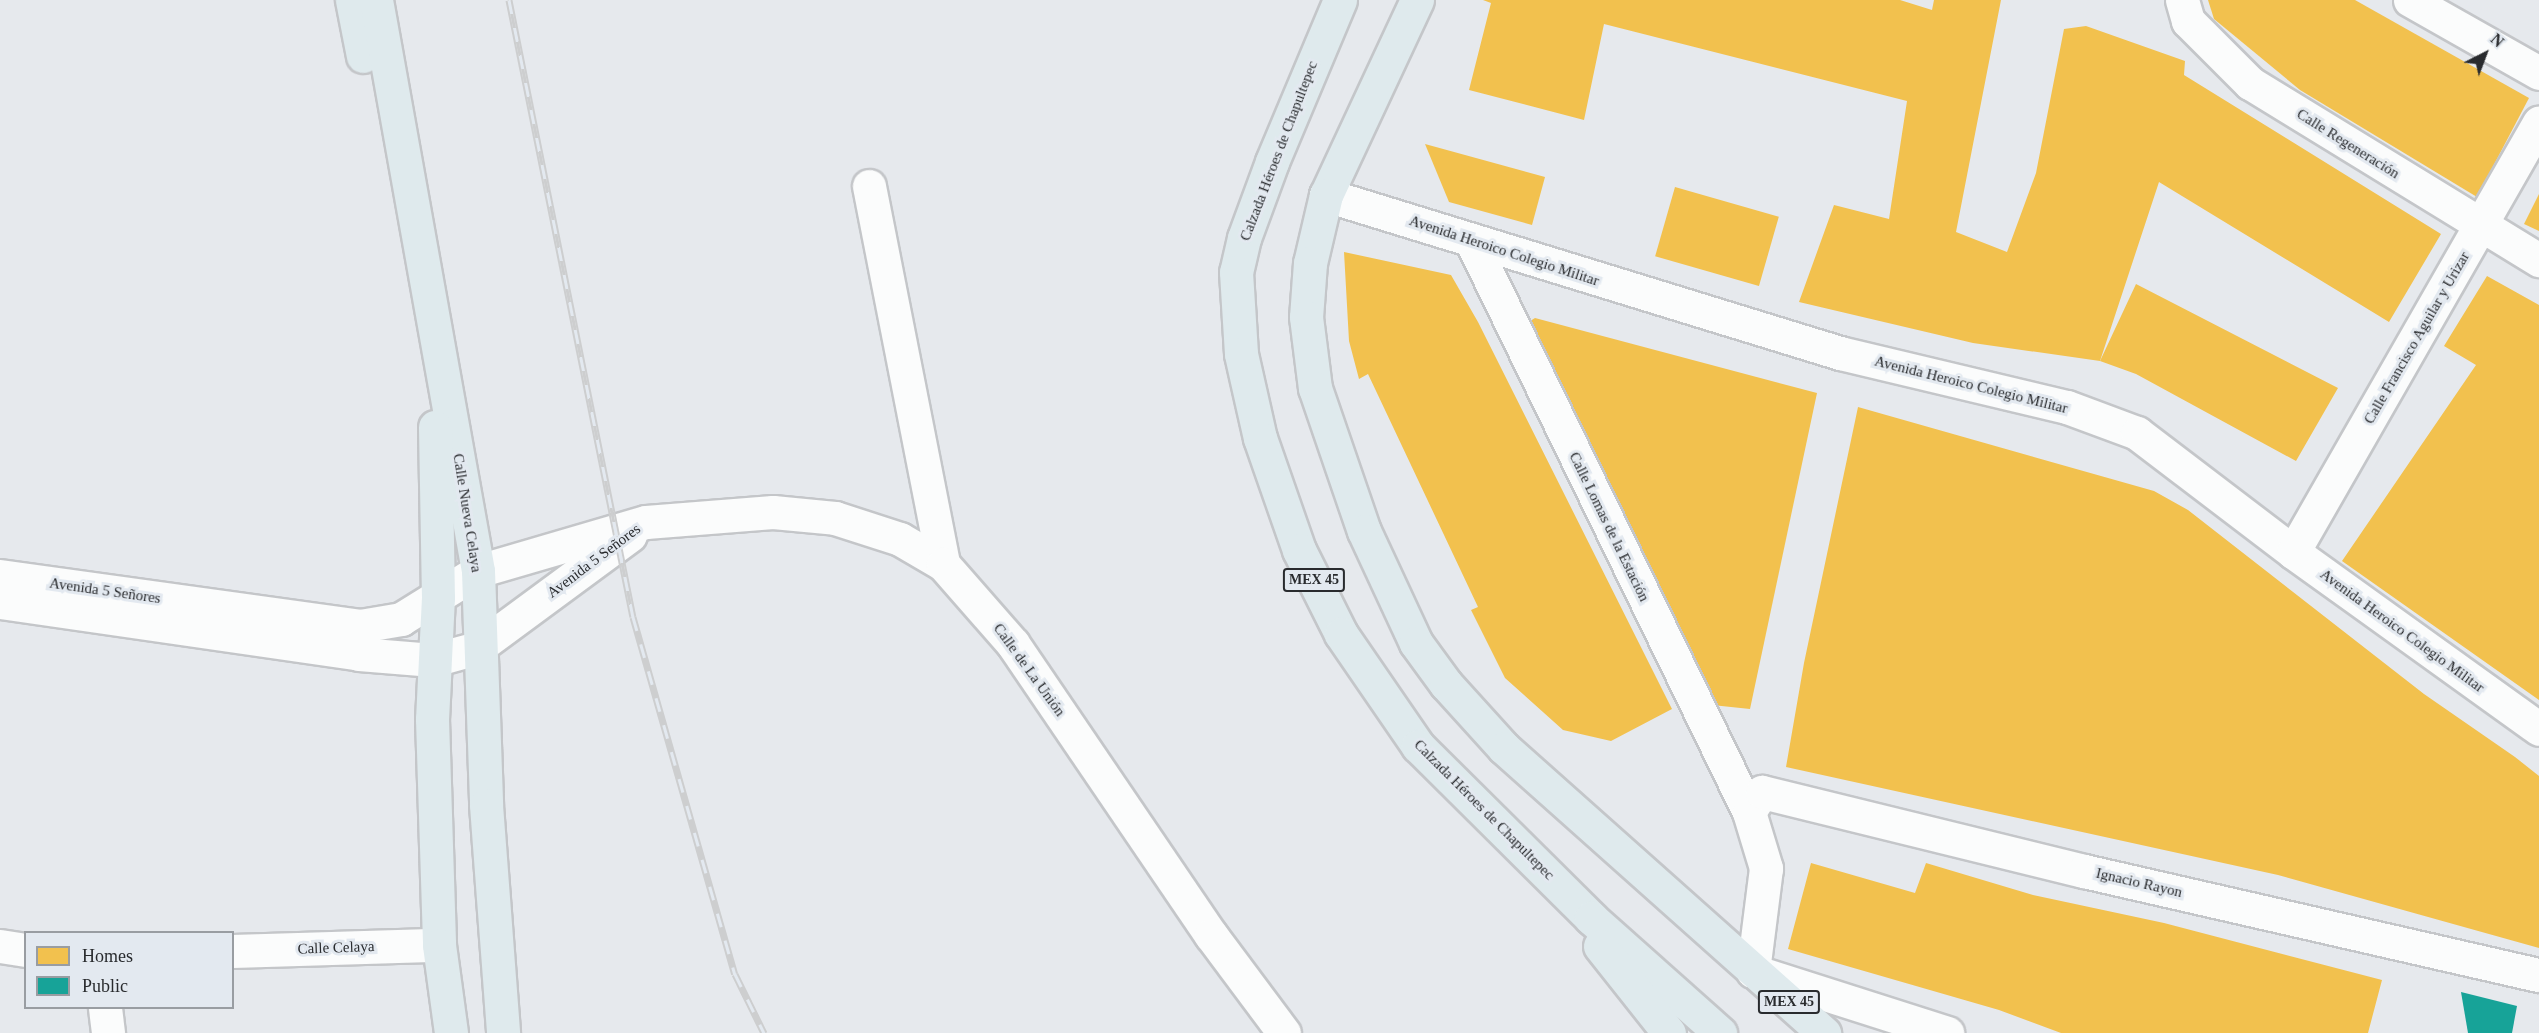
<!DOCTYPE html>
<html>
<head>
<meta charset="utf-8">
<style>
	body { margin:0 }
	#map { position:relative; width:2539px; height:1033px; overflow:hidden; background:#e6e9ed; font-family:Georgia,serif }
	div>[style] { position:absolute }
	.homes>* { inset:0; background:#f2c14e; transform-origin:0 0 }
	.public>* { inset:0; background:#17a398 }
	.roads { filter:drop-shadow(2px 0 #c4c6c9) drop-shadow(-2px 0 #c4c6c9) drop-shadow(0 2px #c4c6c9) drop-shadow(0 -2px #c4c6c9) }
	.minor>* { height:33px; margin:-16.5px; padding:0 16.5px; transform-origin:16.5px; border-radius:16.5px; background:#fbfcfc }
	.major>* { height:33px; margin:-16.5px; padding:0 16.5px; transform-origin:16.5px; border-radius:16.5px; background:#dfeaed }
	.rail>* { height:7px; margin-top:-3.5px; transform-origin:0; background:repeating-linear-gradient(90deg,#e3e9f0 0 14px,#cdcecf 0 28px); box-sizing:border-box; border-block:2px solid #cdcecf }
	span { translate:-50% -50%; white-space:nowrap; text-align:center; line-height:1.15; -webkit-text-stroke:6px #e3e9f0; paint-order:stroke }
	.shield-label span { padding:2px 4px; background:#e3e9f0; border:2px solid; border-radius:4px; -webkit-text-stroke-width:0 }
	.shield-label { font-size:14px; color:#292b2e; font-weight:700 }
	.street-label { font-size:15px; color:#292b2e }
	.legend { position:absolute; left:24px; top:931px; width:210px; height:78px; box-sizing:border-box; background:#e3e9f0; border:2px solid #999da2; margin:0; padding:8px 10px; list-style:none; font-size:18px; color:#292b2e }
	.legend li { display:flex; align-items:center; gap:12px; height:30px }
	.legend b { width:30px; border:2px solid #999da2 }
	.north { position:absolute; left:2455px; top:24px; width:60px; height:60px; -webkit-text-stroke:4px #e3e9f0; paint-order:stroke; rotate:42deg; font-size:16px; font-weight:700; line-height:24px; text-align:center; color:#292b2e }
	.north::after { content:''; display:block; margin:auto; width:21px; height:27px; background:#292b2e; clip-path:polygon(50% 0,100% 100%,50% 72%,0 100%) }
</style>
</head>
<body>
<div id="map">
	<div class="homes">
		<i style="clip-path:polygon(1483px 0,1900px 0,1932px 10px,1934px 0,2001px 0,1956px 232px,2007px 252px,2036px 173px,2064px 29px,2086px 26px,2185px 61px,2184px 75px,2441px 234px,2389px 322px,2159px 182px,2100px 361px,1973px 343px,1799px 302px,1834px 205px,1889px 219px,1907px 101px,1604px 24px,1584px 120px,1469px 90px,1491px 3px)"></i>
		<i style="clip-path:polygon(2208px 0,2355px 0,2529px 98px,2477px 197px,2300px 90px,2214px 19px)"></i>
		<i style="clip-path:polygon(1425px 144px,1545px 177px,1532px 225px,1449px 202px)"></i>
		<i style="left:1675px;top:187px;width:108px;height:72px;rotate:16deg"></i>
		<i style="clip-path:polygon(2539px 194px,2539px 231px,2524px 224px)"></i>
		<i style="clip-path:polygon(1344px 252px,1451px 275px,1478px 322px,1672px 709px,1611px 741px,1563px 730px,1505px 678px,1471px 610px,1478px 607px,1368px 374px,1359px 379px,1349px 341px)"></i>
		<i style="clip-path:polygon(2487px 276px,2539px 305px,2539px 700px,2342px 561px,2476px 365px,2444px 346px)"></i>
		<i style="clip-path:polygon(2136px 284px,2338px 388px,2296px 461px,2136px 374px,2100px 361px)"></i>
		<i style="clip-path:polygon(1535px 318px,1817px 393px,1750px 709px,1712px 705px,1527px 323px)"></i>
		<i style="clip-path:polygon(1858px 407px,2154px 491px,2188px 510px,2424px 694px,2515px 757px,2539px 776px,2539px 948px,2278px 875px,1786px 767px,1804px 663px)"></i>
		<i style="clip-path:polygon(1811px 863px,1915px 893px,1926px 863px,2033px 895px,2164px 923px,2382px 980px,2368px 1033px,2061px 1033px,1999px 1010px,1788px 949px)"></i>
	</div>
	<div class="public">
		<i style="clip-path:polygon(2461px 992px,2517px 1006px,2512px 1033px,2468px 1033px)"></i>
	</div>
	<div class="roads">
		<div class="minor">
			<i style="left:2182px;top:0;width:22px;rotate:74deg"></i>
			<i style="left:2188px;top:21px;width:88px;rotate:45deg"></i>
			<i style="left:2250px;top:83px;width:339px;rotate:31.5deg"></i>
			<i style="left:2410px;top:0;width:148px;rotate:29.5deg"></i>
			<i style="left:869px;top:186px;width:385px;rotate:78.9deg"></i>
			<i style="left:1326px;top:195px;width:538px;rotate:17.09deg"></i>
			<i style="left:1840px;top:353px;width:233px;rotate:13.4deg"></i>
			<i style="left:2067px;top:407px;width:75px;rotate:20.4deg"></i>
			<i style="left:2137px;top:433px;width:196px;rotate:37.3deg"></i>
			<i style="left:2293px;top:552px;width:303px;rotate:35.7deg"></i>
			<i style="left:1471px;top:240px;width:636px;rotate:64.08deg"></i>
			<i style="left:1749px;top:812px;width:59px;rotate:73.1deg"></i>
			<i style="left:1766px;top:868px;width:104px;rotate:97.2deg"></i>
			<i style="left:1753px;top:971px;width:204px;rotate:17.7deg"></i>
			<i style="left:2293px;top:552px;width:495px;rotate:-60.2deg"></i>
			<i style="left:0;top:576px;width:363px;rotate:7.9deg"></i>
			<i style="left:360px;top:626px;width:42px;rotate:-9.7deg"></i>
			<i style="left:401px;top:619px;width:91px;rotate:-31.9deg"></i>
			<i style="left:478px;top:571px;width:175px;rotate:-16.3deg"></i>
			<i style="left:646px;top:522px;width:127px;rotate:-4.5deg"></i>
			<i style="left:773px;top:512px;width:62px;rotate:5.5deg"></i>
			<i style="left:835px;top:518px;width:68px;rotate:17.9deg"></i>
			<i style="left:900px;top:539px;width:50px;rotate:30.2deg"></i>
			<i style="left:943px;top:564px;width:106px;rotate:48.8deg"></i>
			<i style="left:1013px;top:644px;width:352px;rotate:55.8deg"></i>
			<i style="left:1211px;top:935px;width:122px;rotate:53.3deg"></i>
			<i style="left:0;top:602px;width:363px;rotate:8.2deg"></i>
			<i style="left:359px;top:654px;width:74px;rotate:4.6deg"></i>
			<i style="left:433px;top:660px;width:46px;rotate:-15.3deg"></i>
			<i style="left:477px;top:648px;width:190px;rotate:-36.4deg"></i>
			<i style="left:1749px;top:812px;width:24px;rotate:-57deg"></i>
			<i style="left:1762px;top:792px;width:332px;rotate:13.8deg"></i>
			<i style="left:2084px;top:871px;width:467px;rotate:12.9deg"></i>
			<i style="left:0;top:946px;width:26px;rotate:9deg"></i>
			<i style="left:232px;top:951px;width:207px;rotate:-1.7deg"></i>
			<i style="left:105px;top:1008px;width:25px;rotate:83deg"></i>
		</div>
		<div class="major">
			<i style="left:352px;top:0;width:57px;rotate:78.9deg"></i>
			<i style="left:376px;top:0;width:580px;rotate:79.87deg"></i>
			<i style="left:478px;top:571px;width:234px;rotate:88deg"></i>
			<i style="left:486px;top:805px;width:229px;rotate:85.7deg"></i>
			<i style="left:1340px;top:0;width:176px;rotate:112.8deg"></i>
			<i style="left:1272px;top:162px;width:81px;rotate:110.2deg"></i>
			<i style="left:1244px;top:238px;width:35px;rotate:103deg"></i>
			<i style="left:1236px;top:272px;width:82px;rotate:86.5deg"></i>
			<i style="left:1241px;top:354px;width:86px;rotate:77.3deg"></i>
			<i style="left:1260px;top:438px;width:119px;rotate:70.8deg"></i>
			<i style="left:1299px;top:550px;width:94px;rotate:63.4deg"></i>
			<i style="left:1341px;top:634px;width:136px;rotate:55.5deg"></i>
			<i style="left:1418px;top:746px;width:244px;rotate:44.8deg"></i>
			<i style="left:1591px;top:918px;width:173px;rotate:41.7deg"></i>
			<i style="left:1417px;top:0;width:215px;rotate:115deg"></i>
			<i style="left:1326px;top:195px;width:70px;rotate:103.2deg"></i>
			<i style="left:1310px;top:263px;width:54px;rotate:94.2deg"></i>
			<i style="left:1306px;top:317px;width:72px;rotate:82.8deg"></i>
			<i style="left:1315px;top:388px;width:151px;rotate:71.1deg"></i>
			<i style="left:1364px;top:531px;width:123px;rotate:65.1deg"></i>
			<i style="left:1416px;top:643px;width:51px;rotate:53.8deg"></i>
			<i style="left:1446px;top:684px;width:86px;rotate:47.8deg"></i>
			<i style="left:1504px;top:748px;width:429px;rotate:41.7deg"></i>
			<i style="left:435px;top:427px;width:170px;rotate:89deg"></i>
			<i style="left:438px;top:597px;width:122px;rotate:92.8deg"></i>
			<i style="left:432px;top:719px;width:226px;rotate:88.2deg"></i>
			<i style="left:439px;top:945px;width:89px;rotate:82.2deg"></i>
			<i style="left:1600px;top:946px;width:111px;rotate:51.6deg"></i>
		</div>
	</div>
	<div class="rail">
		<i style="left:509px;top:0;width:629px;rotate:78.64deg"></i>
		<i style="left:633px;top:617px;width:371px;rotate:74.1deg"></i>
		<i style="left:735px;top:974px;width:66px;rotate:63.8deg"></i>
	</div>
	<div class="shield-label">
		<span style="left:1314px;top:580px">MEX 45</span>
		<span style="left:1789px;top:1002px">MEX 45</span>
	</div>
	<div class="street-label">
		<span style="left:2348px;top:144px;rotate:32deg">Calle Regeneración</span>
		<span style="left:1279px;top:151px;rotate:-69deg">Calzada Héroes de Chapultepec</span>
		<span style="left:1504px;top:251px;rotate:18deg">Avenida Heroico Colegio Militar</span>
		<span style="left:2417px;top:338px;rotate:-60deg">Calle Francisco Aguilar y Urizar</span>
		<span style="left:1971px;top:385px;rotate:14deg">Avenida Heroico Colegio Militar</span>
		<span style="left:467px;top:513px;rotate:81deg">Calle Nueva Celaya</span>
		<span style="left:1609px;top:527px;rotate:64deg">Calle Lomas de la Estación</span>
		<span style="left:594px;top:561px;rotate:-37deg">Avenida 5 Señores</span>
		<span style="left:105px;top:591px;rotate:8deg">Avenida 5 Señores</span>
		<span style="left:2402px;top:631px;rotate:36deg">Avenida Heroico Colegio Militar</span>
		<span style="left:1029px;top:670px;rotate:54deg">Calle de La Unión</span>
		<span style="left:1484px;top:810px;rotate:45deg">Calzada Héroes de Chapultepec</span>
		<span style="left:2139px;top:883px;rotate:13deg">Ignacio Rayon</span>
		<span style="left:336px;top:948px;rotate:-2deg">Calle Celaya</span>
	</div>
	<ul class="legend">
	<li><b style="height:16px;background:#f2c14e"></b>Homes</li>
	<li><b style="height:16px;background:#17a398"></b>Public</li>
	</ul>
	<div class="north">N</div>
</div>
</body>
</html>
